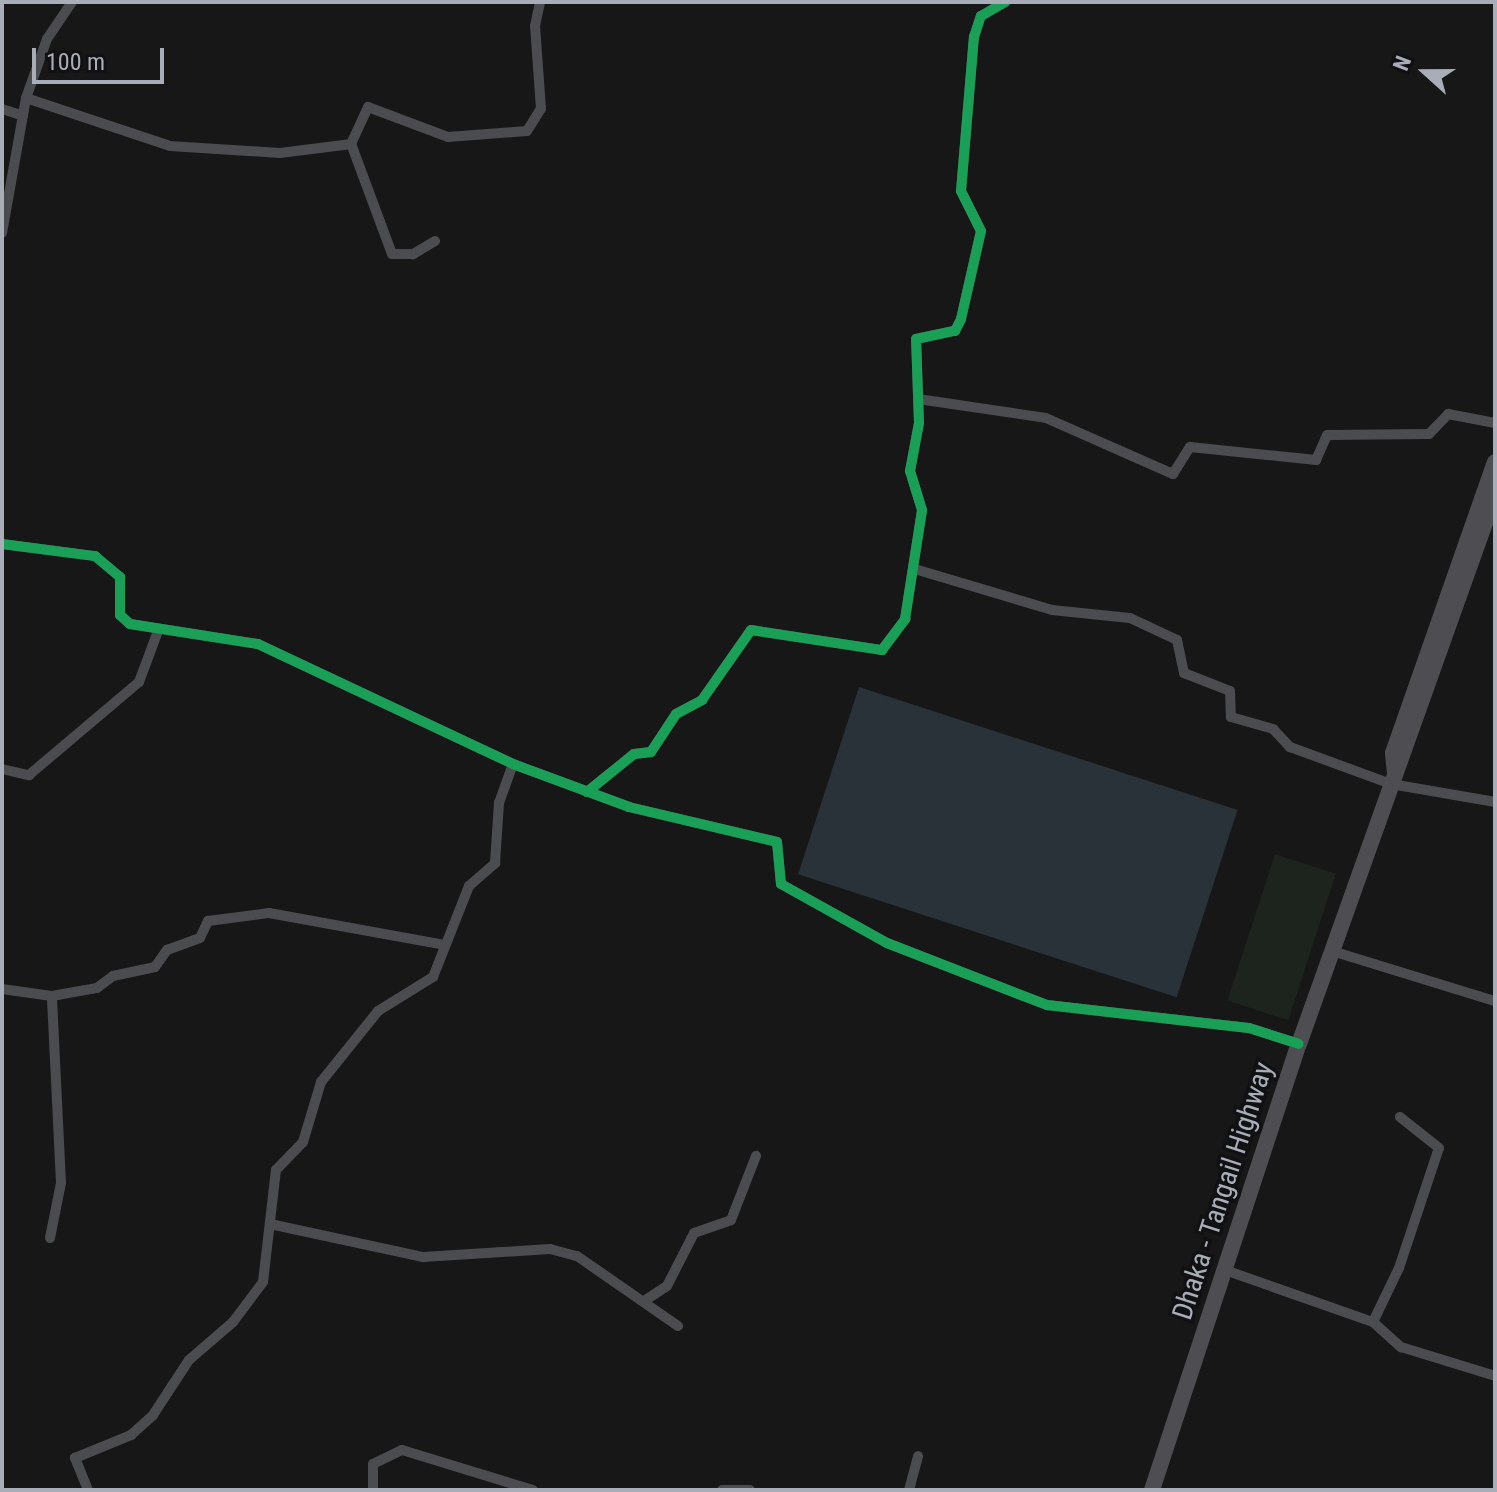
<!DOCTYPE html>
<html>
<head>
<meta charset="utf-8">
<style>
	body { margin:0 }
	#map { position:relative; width:1497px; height:1492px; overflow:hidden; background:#171717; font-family:"Roboto Condensed",sans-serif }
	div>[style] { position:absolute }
	.green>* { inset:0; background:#1d241e; transform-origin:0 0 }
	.water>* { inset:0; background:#2a3239; transform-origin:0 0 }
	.minor>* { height:10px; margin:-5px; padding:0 5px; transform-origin:5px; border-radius:5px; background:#4b4c50 }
	.trunk>* { height:16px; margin:-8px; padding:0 8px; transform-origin:8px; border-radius:8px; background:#4e4e52 }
	.cycleway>* { height:10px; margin:-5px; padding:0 5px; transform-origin:5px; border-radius:5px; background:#1a9f57 }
	span { translate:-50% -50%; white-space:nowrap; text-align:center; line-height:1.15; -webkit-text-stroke:7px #111113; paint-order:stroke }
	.street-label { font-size:28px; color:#a8adb8 }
	.frame { position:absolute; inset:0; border:4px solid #a8adb8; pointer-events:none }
	.north { position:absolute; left:1385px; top:32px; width:80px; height:80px; -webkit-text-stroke:6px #111113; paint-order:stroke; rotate:291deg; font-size:22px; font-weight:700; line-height:32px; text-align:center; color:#a8adb8 }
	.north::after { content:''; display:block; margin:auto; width:28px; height:36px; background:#a8adb8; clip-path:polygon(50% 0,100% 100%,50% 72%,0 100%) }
	.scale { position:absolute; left:32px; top:48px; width:132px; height:36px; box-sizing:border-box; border:4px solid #a8adb8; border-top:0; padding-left:10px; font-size:24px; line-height:28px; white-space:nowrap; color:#a8adb8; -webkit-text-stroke:6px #111113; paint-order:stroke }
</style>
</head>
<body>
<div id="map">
	<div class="green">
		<i style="left:1275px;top:854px;width:64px;height:154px;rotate:18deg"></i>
	</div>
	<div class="water">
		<i style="left:859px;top:687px;width:398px;height:197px;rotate:18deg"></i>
	</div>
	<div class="minor">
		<i style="left:26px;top:98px;width:152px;rotate:18.4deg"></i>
		<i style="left:170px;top:146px;width:110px;rotate:3.6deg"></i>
		<i style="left:280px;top:153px;width:72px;rotate:-7.2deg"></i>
		<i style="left:2px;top:109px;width:22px;rotate:18deg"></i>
		<i style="left:2px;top:233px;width:137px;rotate:-79.9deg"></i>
		<i style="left:26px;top:98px;width:63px;rotate:-70.4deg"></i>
		<i style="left:47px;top:39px;width:45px;rotate:-56deg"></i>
		<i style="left:435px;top:241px;width:26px;rotate:149deg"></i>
		<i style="left:413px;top:254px;width:21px;rotate:180deg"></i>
		<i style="left:392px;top:254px;width:117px;rotate:-110.4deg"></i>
		<i style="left:351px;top:144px;width:41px;rotate:-65.3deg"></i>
		<i style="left:368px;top:107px;width:85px;rotate:20.6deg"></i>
		<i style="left:448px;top:137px;width:79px;rotate:-4.3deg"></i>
		<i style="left:527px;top:131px;width:26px;rotate:-58deg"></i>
		<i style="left:541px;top:109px;width:83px;rotate:-94.1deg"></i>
		<i style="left:535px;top:26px;width:25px;rotate:-78deg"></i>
		<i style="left:918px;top:399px;width:129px;rotate:8.4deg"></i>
		<i style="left:1046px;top:418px;width:139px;rotate:23.8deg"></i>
		<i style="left:1173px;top:474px;width:32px;rotate:-58deg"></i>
		<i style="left:1190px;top:447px;width:127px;rotate:5.9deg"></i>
		<i style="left:1316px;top:460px;width:27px;rotate:-66deg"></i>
		<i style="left:1327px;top:435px;width:102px;rotate:-0.6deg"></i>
		<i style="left:1429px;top:434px;width:28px;rotate:-46deg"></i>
		<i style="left:1448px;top:414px;width:48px;rotate:10.8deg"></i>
		<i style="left:2px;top:544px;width:94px;rotate:7.4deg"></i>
		<i style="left:95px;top:556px;width:33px;rotate:40deg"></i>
		<i style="left:120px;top:577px;width:38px;rotate:90deg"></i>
		<i style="left:120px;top:615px;width:13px;rotate:42deg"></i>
		<i style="left:130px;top:624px;width:130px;rotate:8.9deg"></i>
		<i style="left:258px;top:644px;width:282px;rotate:25.2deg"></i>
		<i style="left:513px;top:764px;width:124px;rotate:20.3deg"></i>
		<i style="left:629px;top:807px;width:152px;rotate:13.3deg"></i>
		<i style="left:777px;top:842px;width:42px;rotate:84.6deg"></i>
		<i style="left:781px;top:884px;width:121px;rotate:29.1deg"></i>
		<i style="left:887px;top:943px;width:172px;rotate:21.2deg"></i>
		<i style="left:1047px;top:1005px;width:203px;rotate:6.5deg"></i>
		<i style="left:1249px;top:1028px;width:52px;rotate:17.7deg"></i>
		<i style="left:918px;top:570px;width:140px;rotate:16.6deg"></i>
		<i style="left:1052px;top:610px;width:78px;rotate:5.9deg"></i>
		<i style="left:1130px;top:618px;width:52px;rotate:25.1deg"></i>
		<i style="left:1177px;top:640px;width:34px;rotate:78deg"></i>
		<i style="left:1184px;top:673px;width:49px;rotate:21.4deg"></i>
		<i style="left:1230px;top:691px;width:26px;rotate:88deg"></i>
		<i style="left:1231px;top:717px;width:44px;rotate:15.9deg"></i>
		<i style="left:1273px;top:729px;width:25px;rotate:47deg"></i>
		<i style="left:1290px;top:747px;width:108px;rotate:20.1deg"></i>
		<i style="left:1391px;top:784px;width:106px;rotate:9.8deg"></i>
		<i style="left:2px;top:769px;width:28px;rotate:13deg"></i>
		<i style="left:29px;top:775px;width:144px;rotate:-40.2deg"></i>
		<i style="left:139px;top:682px;width:54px;rotate:-69.6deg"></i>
		<i style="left:587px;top:792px;width:60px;rotate:-39deg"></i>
		<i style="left:634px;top:754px;width:17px;rotate:-7deg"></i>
		<i style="left:651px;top:752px;width:45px;rotate:-56.7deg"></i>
		<i style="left:676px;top:714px;width:30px;rotate:-28deg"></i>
		<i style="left:702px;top:700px;width:85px;rotate:-55deg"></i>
		<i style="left:751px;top:630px;width:133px;rotate:8.7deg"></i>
		<i style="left:882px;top:650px;width:39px;rotate:-53deg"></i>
		<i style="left:905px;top:619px;width:110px;rotate:-81.1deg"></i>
		<i style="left:922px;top:510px;width:41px;rotate:-107.1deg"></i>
		<i style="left:910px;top:471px;width:49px;rotate:-79.4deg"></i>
		<i style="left:919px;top:423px;width:84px;rotate:-92deg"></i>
		<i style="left:916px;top:339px;width:40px;rotate:-12deg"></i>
		<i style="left:955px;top:331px;width:13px;rotate:-63deg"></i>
		<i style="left:961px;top:319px;width:90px;rotate:-77.2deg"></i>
		<i style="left:981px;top:231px;width:45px;rotate:-116.6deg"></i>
		<i style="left:961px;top:191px;width:155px;rotate:-85.2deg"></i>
		<i style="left:974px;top:37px;width:22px;rotate:-72deg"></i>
		<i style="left:981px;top:16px;width:28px;rotate:-30deg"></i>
		<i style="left:1332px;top:951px;width:170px;rotate:17.1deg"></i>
		<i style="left:2px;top:989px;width:50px;rotate:8deg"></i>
		<i style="left:52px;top:996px;width:46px;rotate:-10.1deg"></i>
		<i style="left:97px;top:988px;width:20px;rotate:-37deg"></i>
		<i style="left:113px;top:976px;width:43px;rotate:-12.1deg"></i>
		<i style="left:155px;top:967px;width:21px;rotate:-55deg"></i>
		<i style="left:167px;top:950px;width:35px;rotate:-20deg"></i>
		<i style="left:200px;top:938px;width:19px;rotate:-65deg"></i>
		<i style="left:208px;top:921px;width:62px;rotate:-7.5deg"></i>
		<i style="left:269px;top:913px;width:174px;rotate:10.3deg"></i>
		<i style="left:270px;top:1224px;width:157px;rotate:12.2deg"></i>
		<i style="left:423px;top:1257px;width:127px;rotate:-3.6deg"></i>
		<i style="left:550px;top:1249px;width:28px;rotate:15deg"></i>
		<i style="left:577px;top:1256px;width:123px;rotate:34.7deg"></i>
		<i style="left:50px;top:1238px;width:56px;rotate:-78.7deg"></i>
		<i style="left:61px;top:1183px;width:187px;rotate:-92.8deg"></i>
		<i style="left:1225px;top:1270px;width:157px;rotate:19.4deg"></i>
		<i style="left:1373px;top:1322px;width:38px;rotate:42deg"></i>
		<i style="left:1401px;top:1347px;width:98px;rotate:17.1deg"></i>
		<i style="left:644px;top:1301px;width:27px;rotate:-33deg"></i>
		<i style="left:667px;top:1286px;width:59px;rotate:-63deg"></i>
		<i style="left:694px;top:1233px;width:39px;rotate:-19deg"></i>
		<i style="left:731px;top:1220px;width:69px;rotate:-68.7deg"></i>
		<i style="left:1373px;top:1322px;width:60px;rotate:-64.3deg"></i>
		<i style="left:1399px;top:1268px;width:126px;rotate:-71.6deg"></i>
		<i style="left:1439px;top:1148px;width:50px;rotate:-141.5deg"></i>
		<i style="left:88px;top:1490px;width:35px;rotate:-112deg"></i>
		<i style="left:75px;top:1458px;width:61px;rotate:-22.3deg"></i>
		<i style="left:131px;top:1435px;width:30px;rotate:-42deg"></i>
		<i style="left:153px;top:1415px;width:66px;rotate:-56.8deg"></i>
		<i style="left:189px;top:1360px;width:58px;rotate:-40.8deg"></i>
		<i style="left:233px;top:1322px;width:50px;rotate:-53.1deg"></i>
		<i style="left:263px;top:1282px;width:113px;rotate:-83.4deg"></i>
		<i style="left:276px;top:1170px;width:39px;rotate:-46deg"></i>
		<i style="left:303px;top:1142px;width:63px;rotate:-73.3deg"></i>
		<i style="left:321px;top:1082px;width:91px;rotate:-51.2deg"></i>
		<i style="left:378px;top:1011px;width:65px;rotate:-31.7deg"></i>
		<i style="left:433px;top:977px;width:98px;rotate:-68.4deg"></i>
		<i style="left:469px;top:886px;width:35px;rotate:-41deg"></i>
		<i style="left:495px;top:863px;width:60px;rotate:-86.2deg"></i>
		<i style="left:499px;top:803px;width:41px;rotate:-70.3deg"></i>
		<i style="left:373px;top:1490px;width:26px;rotate:-90deg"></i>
		<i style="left:373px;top:1464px;width:32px;rotate:-26deg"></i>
		<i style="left:402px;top:1450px;width:137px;rotate:17deg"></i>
		<i style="left:722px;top:1490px;width:28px"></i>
		<i style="left:909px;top:1490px;width:35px;rotate:-75deg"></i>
	</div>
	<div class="trunk">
		<i style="left:1395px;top:773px;width:20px;rotate:-96deg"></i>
		<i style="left:1393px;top:753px;width:308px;rotate:-70.7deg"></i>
		<i style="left:1152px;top:1490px;width:470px;rotate:-71.8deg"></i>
		<i style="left:1299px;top:1044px;width:583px;rotate:-70.35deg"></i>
	</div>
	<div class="cycleway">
		<i style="left:2px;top:544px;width:94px;rotate:7.4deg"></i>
		<i style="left:95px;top:556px;width:33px;rotate:40deg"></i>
		<i style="left:120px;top:577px;width:38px;rotate:90deg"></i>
		<i style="left:120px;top:615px;width:13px;rotate:42deg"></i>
		<i style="left:130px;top:624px;width:130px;rotate:8.9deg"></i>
		<i style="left:258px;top:644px;width:282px;rotate:25.2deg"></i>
		<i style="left:513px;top:764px;width:124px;rotate:20.3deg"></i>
		<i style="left:629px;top:807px;width:152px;rotate:13.3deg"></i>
		<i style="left:777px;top:842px;width:42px;rotate:84.6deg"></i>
		<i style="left:781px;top:884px;width:121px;rotate:29.1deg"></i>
		<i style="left:887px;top:943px;width:172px;rotate:21.2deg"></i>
		<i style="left:1047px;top:1005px;width:203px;rotate:6.5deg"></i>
		<i style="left:1249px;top:1028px;width:52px;rotate:17.7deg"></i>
		<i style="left:587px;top:792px;width:60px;rotate:-39deg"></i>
		<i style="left:634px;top:754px;width:17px;rotate:-7deg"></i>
		<i style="left:651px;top:752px;width:45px;rotate:-56.7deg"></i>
		<i style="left:676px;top:714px;width:30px;rotate:-28deg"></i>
		<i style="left:702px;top:700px;width:85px;rotate:-55deg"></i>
		<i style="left:751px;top:630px;width:133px;rotate:8.7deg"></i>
		<i style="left:882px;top:650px;width:39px;rotate:-53deg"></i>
		<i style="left:905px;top:619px;width:110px;rotate:-81.1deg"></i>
		<i style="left:922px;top:510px;width:41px;rotate:-107.1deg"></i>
		<i style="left:910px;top:471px;width:49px;rotate:-79.4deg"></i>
		<i style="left:919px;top:423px;width:84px;rotate:-92deg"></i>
		<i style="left:916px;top:339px;width:40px;rotate:-12deg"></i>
		<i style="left:955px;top:331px;width:13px;rotate:-63deg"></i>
		<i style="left:961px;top:319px;width:90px;rotate:-77.2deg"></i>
		<i style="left:981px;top:231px;width:45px;rotate:-116.6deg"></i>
		<i style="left:961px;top:191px;width:155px;rotate:-85.2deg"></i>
		<i style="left:974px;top:37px;width:22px;rotate:-72deg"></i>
		<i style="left:981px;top:16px;width:28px;rotate:-30deg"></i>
	</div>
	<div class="street-label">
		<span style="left:1223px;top:1191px;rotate:-72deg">Dhaka - Tangail Highway</span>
	</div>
	<div class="frame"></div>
	<div class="north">N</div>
	<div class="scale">100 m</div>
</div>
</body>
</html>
